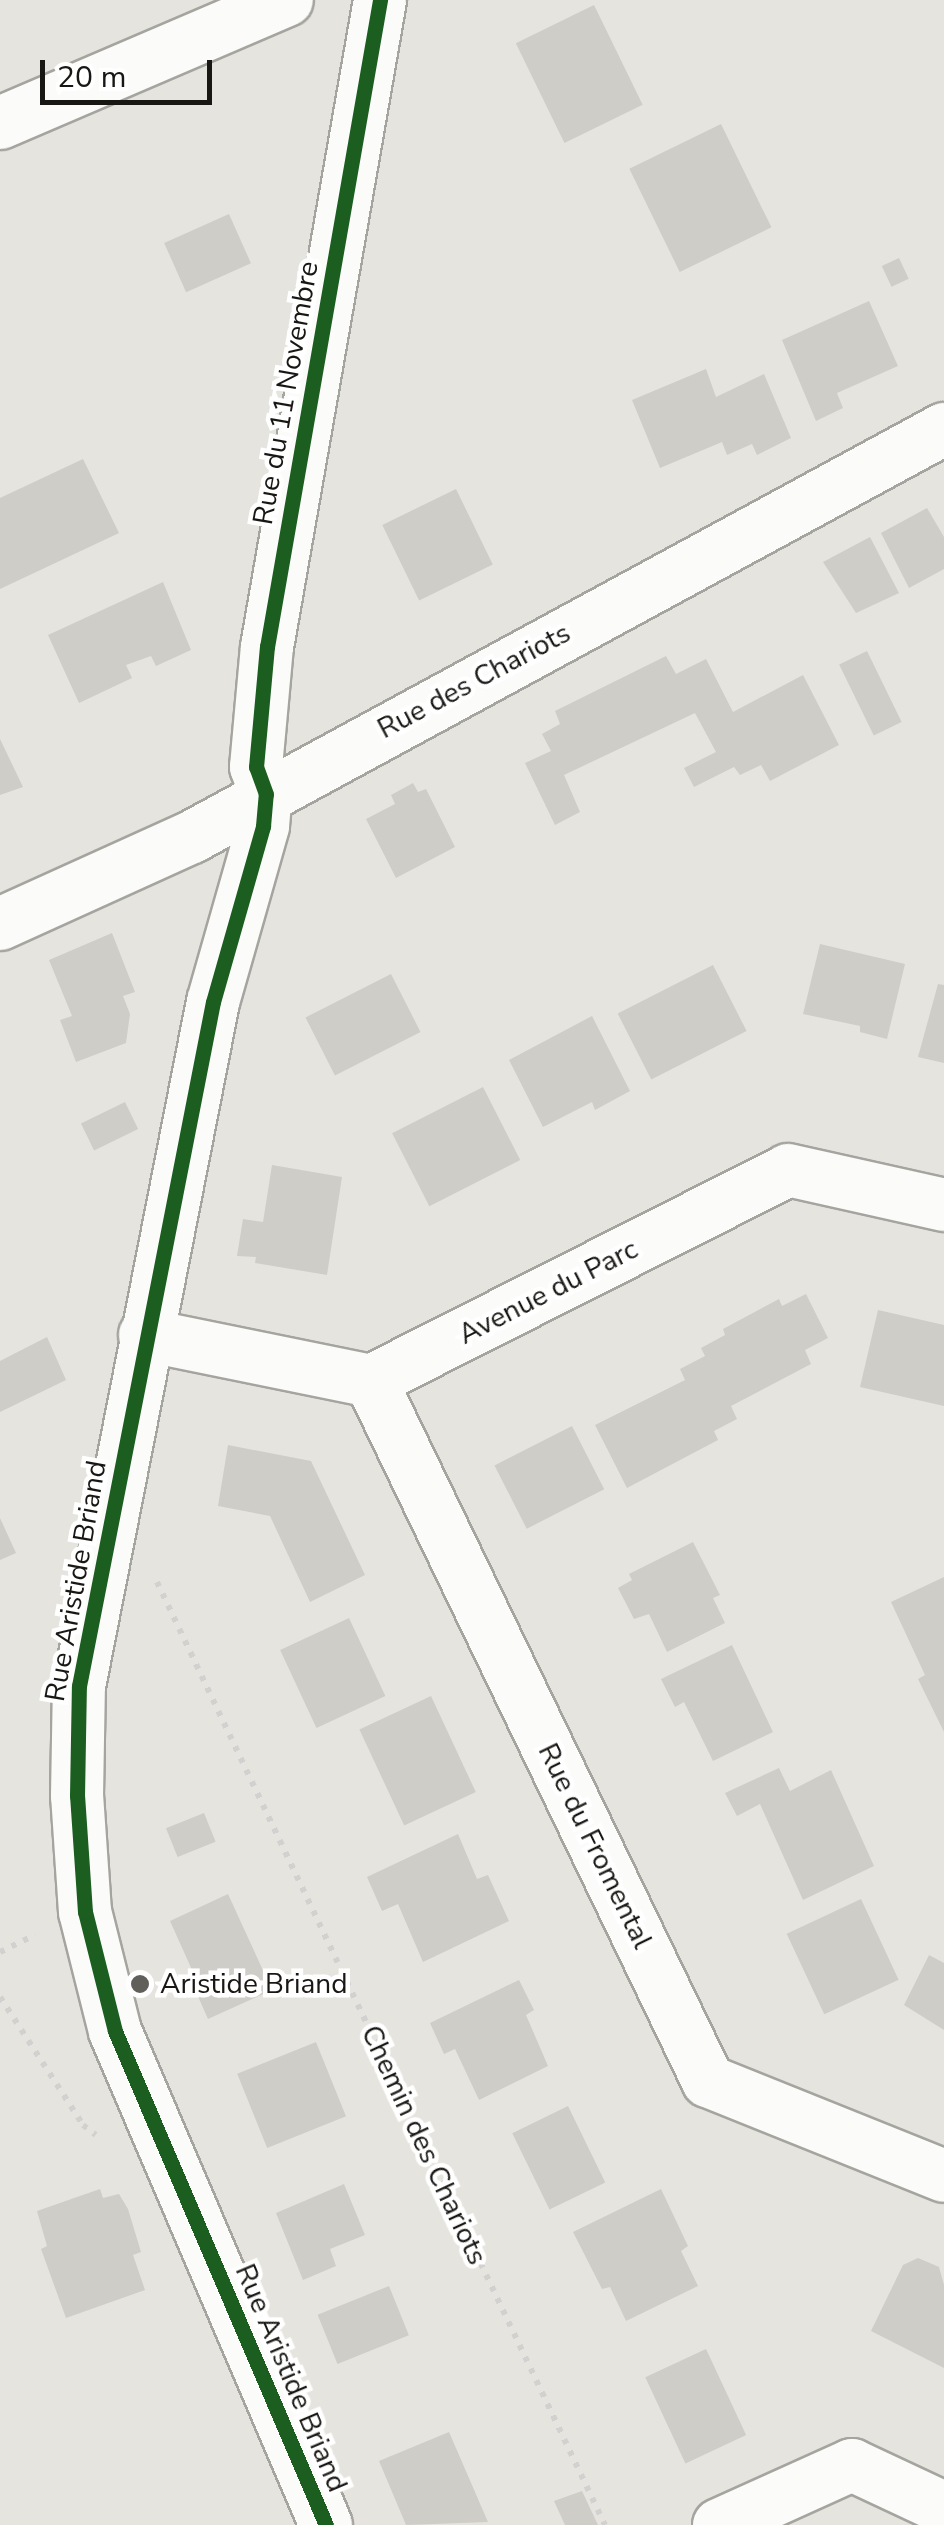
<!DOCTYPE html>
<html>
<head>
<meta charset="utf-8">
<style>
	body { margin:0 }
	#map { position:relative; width:944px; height:2525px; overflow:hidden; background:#e6e4de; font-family:"Nunito Sans",sans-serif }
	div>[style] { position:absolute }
	.building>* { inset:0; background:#cfcdc8; transform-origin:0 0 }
	.path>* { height:6px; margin-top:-3px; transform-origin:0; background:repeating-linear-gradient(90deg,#d2d1cf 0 5px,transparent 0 13px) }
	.roads { filter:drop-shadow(2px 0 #a5a49f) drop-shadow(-2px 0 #a5a49f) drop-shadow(0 2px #a5a49f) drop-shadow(0 -2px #a5a49f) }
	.street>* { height:52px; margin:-26px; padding:0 26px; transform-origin:26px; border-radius:26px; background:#fbfbfa }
	.cycleway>* { height:15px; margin:-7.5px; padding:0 7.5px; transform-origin:7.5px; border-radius:7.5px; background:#1b5e20 }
	.dots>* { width:28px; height:28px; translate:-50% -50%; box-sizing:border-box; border:5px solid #fff; border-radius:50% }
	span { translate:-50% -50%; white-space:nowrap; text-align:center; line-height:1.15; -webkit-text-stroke:9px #fff; paint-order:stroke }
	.street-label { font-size:28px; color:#181713 }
	.poi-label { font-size:28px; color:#181713 }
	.left { translate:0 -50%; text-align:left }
	.scale { position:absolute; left:40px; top:60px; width:172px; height:45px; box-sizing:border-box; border:5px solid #181713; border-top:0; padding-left:12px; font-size:30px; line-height:35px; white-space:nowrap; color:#181713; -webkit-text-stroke:8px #fff; paint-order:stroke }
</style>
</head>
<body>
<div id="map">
	<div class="building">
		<i style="left:594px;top:5px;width:111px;height:87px;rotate:64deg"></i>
		<i style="left:721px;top:124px;width:115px;height:102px;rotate:64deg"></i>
		<i style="left:229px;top:214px;width:54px;height:71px;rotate:66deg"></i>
		<i style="left:899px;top:258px;width:23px;height:19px;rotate:65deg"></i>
		<i style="clip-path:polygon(869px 301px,898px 366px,837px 393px,843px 408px,816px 421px,782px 340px)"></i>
		<i style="clip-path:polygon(706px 369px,716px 397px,764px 374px,791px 438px,757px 455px,752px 444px,727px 455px,722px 442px,660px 468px,632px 400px)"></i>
		<i style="clip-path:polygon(83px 459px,119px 533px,0 589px,0 498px)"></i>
		<i style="left:456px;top:489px;width:84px;height:82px;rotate:64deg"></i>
		<i style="clip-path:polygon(927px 508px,944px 537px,944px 569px,909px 588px,881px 533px)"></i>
		<i style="clip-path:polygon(870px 537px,899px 593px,856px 613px,823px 562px)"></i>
		<i style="clip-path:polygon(163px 582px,191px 650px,156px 666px,151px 656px,126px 665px,132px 678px,79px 703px,48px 635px)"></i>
		<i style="left:867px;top:651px;width:79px;height:31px;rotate:64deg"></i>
		<i style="clip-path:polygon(666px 656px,676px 674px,706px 659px,733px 712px,803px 675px,839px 745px,770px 781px,761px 765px,740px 775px,734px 767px,694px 787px,684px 768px,716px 752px,695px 713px,564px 775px,580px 812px,555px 825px,525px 763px,551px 751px,542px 734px,560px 724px,555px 711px)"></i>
		<i style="clip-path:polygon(0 739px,23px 787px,0 795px)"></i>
		<i style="clip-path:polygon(413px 783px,418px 792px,426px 789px,455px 847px,396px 878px,366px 819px,395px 804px,391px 795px)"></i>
		<i style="clip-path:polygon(112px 933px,135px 992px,123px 996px,130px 1014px,126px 1043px,76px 1062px,60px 1020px,72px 1016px,49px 960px)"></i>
		<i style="clip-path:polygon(820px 944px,905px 964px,887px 1039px,860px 1032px,860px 1026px,803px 1014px)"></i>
		<i style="left:713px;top:965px;width:74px;height:107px;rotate:63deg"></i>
		<i style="left:391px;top:974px;width:65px;height:96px;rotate:63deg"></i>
		<i style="clip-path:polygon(938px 984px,944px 985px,944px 1063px,918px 1057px)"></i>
		<i style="clip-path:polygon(592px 1016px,630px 1091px,595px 1110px,592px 1102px,543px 1127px,509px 1060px)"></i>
		<i style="left:483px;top:1087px;width:82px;height:102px;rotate:63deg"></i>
		<i style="left:125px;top:1102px;width:30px;height:49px;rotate:64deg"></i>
		<i style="clip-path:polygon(272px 1165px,342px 1177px,327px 1275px,255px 1263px,256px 1257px,237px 1256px,243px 1219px,263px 1222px)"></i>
		<i style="clip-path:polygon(806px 1294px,828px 1338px,805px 1350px,811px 1364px,731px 1406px,737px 1419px,714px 1431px,718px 1440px,627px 1488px,595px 1425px,685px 1380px,680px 1369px,705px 1356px,701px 1348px,725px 1335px,723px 1329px,779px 1299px,782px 1306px)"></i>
		<i style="clip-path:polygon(878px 1310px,944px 1325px,944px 1406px,860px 1387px)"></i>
		<i style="clip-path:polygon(47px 1337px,66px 1380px,0 1412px,0 1361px)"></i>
		<i style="left:572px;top:1426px;width:71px;height:87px;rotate:63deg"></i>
		<i style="clip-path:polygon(228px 1445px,311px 1461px,365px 1575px,310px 1602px,270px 1516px,218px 1506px)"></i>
		<i style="clip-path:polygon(0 1518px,16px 1553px,0 1560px)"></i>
		<i style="clip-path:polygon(693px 1542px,720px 1595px,713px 1598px,725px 1623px,667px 1652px,649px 1614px,634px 1619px,618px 1588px,632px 1580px,629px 1574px)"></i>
		<i style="clip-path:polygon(944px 1577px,944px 1732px,918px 1679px,925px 1675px,891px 1602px)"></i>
		<i style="left:349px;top:1618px;width:86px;height:76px;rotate:65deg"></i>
		<i style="clip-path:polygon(732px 1645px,773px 1732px,713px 1761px,684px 1702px,675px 1707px,661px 1679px)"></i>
		<i style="left:431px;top:1696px;width:106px;height:79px;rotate:65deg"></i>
		<i style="clip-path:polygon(779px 1768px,790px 1791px,831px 1770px,874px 1866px,803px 1900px,760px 1804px,737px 1816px,725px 1793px)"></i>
		<i style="left:204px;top:1813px;width:31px;height:41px;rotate:68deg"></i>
		<i style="clip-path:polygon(458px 1834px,477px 1879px,488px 1875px,509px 1921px,423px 1962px,398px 1904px,382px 1911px,367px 1877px)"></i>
		<i style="clip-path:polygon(228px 1894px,272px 1990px,208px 2019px,192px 1983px,197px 1981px,170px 1921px)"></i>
		<i style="left:861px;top:1899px;width:89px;height:82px;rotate:65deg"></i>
		<i style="clip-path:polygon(929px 1955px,944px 1963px,944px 2030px,904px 2005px)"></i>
		<i style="clip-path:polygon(519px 1980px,534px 2010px,526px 2015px,548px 2066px,479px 2100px,455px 2049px,444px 2054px,430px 2023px)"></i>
		<i style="left:316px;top:2042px;width:80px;height:85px;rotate:68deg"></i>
		<i style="left:568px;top:2106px;width:85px;height:62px;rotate:64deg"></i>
		<i style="clip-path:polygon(344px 2184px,365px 2235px,330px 2249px,336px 2266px,303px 2280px,276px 2213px)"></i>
		<i style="clip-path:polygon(100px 2189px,103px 2198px,119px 2194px,128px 2209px,141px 2252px,133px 2255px,145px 2290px,66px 2318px,41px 2249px,47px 2246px,37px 2211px)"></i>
		<i style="clip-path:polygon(661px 2189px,688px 2246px,681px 2251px,698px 2286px,626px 2321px,610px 2287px,602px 2289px,573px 2232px)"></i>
		<i style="clip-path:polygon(918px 2258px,939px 2267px,944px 2285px,944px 2368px,871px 2331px,903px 2265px)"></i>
		<i style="left:389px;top:2286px;width:53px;height:77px;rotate:68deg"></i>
		<i style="left:706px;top:2349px;width:95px;height:67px;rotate:65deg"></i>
		<i style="clip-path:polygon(449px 2432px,488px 2522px,406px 2525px,379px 2461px)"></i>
		<i style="clip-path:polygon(582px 2491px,598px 2525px,565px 2525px,554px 2501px)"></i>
	</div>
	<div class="path">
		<i style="left:157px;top:1582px;width:1044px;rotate:64.59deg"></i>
		<i style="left:0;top:1952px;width:39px;rotate:-26deg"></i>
		<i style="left:0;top:1997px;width:153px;rotate:57deg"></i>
		<i style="left:83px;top:2125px;width:16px;rotate:38deg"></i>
	</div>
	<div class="roads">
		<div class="street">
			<i style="left:0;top:123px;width:312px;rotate:-23.2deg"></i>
			<i style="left:0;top:924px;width:211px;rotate:-24.4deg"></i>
			<i style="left:192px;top:837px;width:856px;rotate:-28.48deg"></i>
			<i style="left:145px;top:1335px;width:231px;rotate:11.5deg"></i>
			<i style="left:371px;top:1381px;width:467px;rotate:-26.8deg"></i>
			<i style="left:788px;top:1170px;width:160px;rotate:12.6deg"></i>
			<i style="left:371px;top:1381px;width:777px;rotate:64.29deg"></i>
			<i style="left:708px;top:2081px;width:254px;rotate:21.9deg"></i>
			<i style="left:326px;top:2525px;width:537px;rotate:-113.13deg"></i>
			<i style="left:115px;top:2031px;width:123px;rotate:-104.1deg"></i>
			<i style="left:85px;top:1912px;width:116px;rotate:-93.9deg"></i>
			<i style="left:77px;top:1796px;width:110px;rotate:-89deg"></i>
			<i style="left:79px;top:1686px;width:697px;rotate:-78.92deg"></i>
			<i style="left:213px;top:1002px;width:183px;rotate:-74.1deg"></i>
			<i style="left:263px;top:826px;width:32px;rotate:-85deg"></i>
			<i style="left:266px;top:794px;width:29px;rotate:-110deg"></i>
			<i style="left:256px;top:767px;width:121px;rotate:-84.8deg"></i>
			<i style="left:267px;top:647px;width:657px;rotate:-80.09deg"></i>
			<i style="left:719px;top:2525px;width:146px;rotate:-24.3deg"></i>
			<i style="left:852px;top:2465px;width:102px;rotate:25.1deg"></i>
		</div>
	</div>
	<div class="cycleway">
		<i style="left:326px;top:2525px;width:537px;rotate:-113.13deg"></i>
		<i style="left:115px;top:2031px;width:123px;rotate:-104.1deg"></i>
		<i style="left:85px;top:1912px;width:116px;rotate:-93.9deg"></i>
		<i style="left:77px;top:1796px;width:110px;rotate:-89deg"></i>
		<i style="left:79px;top:1686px;width:697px;rotate:-78.92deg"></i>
		<i style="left:213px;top:1002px;width:183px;rotate:-74.1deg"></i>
		<i style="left:263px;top:826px;width:32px;rotate:-85deg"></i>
		<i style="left:266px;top:794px;width:29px;rotate:-110deg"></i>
		<i style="left:256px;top:767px;width:121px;rotate:-84.8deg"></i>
		<i style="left:267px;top:647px;width:657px;rotate:-80.09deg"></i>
	</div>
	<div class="dots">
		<i style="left:140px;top:1984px;background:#605f5a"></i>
	</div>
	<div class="street-label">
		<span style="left:286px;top:393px;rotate:-80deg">Rue du 11 Novembre</span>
		<span style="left:474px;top:681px;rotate:-28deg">Rue des Chariots</span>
		<span style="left:548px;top:1292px;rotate:-27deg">Avenue du Parc</span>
		<span style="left:76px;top:1581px;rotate:-80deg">Rue Aristide Briand</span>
		<span style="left:595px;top:1846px;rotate:64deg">Rue du Fromental</span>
		<span style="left:424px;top:2145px;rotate:65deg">Chemin des Chariots</span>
		<span style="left:291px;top:2378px;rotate:67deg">Rue Aristide Briand</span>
	</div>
	<div class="poi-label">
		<span class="left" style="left:160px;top:1984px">Aristide Briand</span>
	</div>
	<div class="scale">20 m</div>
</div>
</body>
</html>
